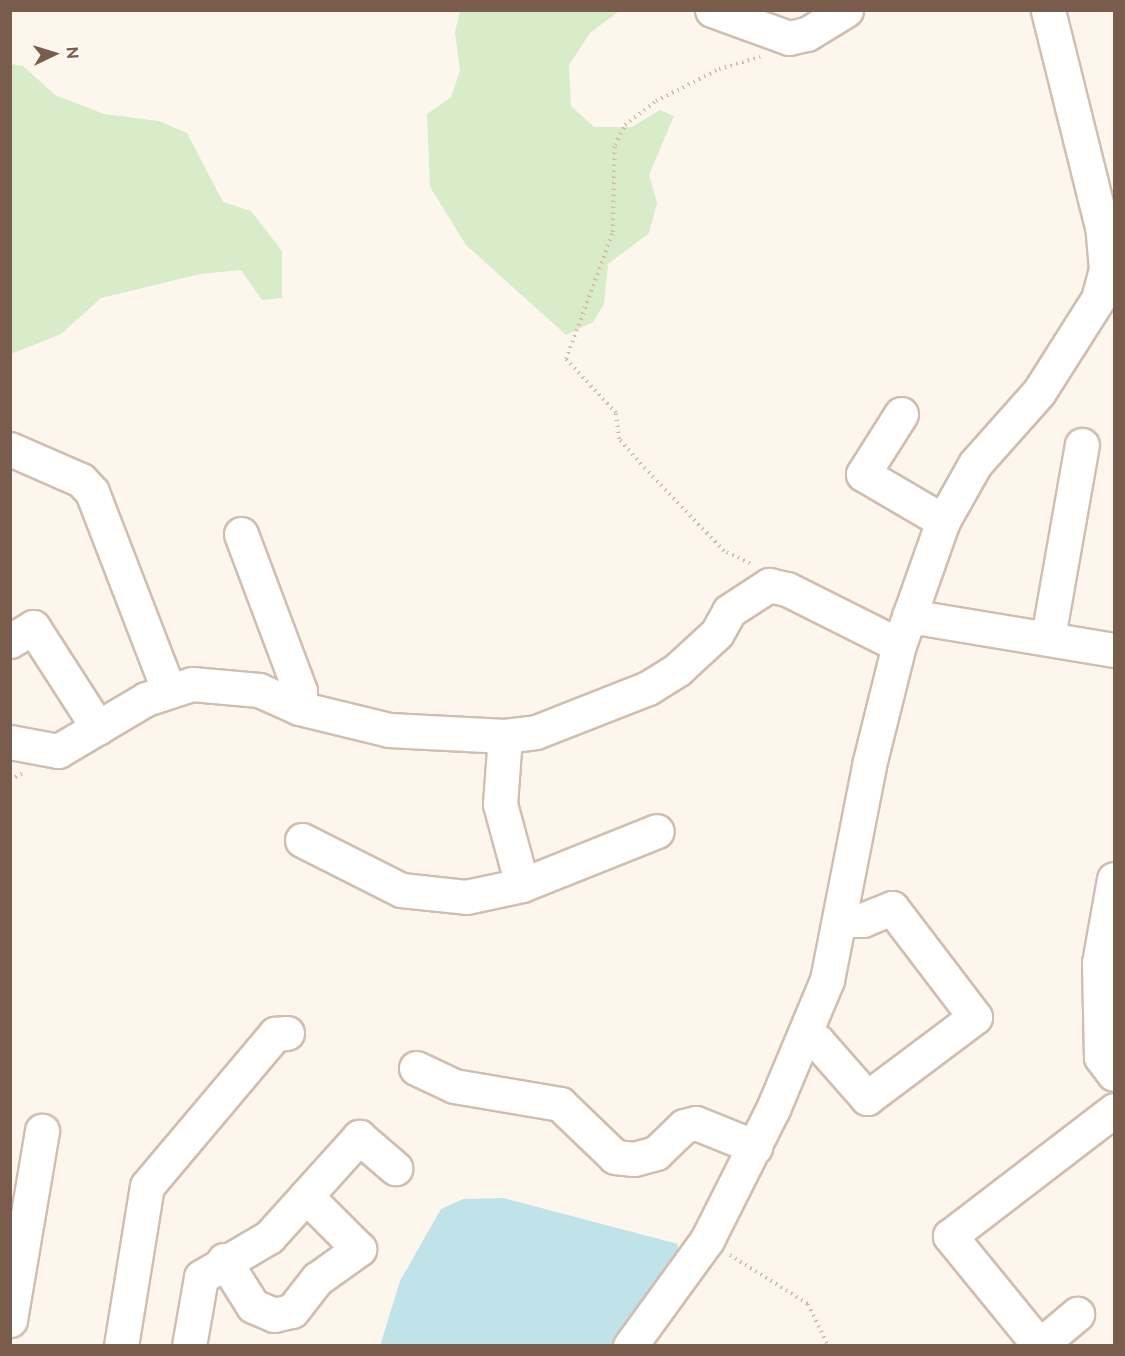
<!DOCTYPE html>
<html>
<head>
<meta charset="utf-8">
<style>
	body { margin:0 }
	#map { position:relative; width:1125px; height:1356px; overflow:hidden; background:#fdf6ec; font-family:Raleway,sans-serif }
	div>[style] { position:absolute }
	.green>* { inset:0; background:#d8ecc9 }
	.water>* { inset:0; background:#bfe3e8 }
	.path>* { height:4px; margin-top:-2px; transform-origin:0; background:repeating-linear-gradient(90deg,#d9b8a5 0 1.5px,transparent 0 6px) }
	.roads { filter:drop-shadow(2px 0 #d1beb0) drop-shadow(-2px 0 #d1beb0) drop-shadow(0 2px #d1beb0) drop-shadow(0 -2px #d1beb0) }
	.minor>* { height:33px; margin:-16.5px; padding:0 16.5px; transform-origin:16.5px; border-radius:16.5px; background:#fff }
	span { translate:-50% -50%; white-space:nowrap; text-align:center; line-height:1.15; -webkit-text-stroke:4.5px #fffaf3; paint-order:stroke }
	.frame { position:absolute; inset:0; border:12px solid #7a5c4d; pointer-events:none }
	.north { position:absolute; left:24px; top:24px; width:60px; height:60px; -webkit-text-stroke:4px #fffaf3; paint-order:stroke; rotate:86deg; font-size:16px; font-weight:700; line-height:24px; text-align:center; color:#7a5c4d }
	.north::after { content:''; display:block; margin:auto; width:21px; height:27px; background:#7a5c4d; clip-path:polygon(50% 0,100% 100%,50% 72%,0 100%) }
</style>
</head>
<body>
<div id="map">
	<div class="green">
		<i style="clip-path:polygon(460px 11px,615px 11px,618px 12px,590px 33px,569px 65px,571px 106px,594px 127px,632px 127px,660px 110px,674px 116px,649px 175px,657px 203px,649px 233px,608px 264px,604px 304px,593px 322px,566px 335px,466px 245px,430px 187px,427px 114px,451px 97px,460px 71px,455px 32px)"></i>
		<i style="clip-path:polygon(11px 64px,23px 66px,55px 95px,104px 114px,159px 121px,187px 133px,223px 202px,251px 211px,282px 251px,282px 298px,262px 300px,241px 270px,200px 274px,101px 298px,61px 334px,11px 354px)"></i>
	</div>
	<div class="water">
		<i style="clip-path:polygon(503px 1198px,678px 1244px,677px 1262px,621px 1345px,380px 1346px,400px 1281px,441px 1209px,463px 1199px)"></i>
	</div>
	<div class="path">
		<i style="left:750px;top:563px;width:29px;rotate:-155deg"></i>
		<i style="left:724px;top:551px;width:120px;rotate:-133.7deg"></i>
		<i style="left:641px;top:464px;width:33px;rotate:-131deg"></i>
		<i style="left:619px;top:439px;width:26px;rotate:-97deg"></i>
		<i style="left:616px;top:413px;width:74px;rotate:-132.8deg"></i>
		<i style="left:566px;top:359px;width:135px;rotate:-69.7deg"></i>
		<i style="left:613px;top:232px;width:87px;rotate:-88.7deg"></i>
		<i style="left:615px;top:145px;width:22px;rotate:-63deg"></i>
		<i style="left:625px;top:125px;width:39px;rotate:-38deg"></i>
		<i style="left:656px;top:101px;width:71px;rotate:-26.9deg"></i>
		<i style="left:719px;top:69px;width:43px;rotate:-16.3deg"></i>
		<i style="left:10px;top:780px;width:15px;rotate:-28deg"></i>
		<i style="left:730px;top:1255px;width:92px;rotate:32.1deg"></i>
		<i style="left:808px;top:1304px;width:47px;rotate:64.5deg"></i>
	</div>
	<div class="roads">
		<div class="minor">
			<i style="left:712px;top:10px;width:82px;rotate:20deg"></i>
			<i style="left:789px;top:38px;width:18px;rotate:-13deg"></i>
			<i style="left:807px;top:34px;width:46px;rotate:-31.6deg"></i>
			<i style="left:901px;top:414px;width:71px;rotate:122.3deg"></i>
			<i style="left:863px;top:474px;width:93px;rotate:30.4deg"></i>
			<i style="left:10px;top:449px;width:77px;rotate:23.6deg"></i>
			<i style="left:81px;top:480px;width:16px;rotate:47deg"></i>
			<i style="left:92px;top:492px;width:211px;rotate:68.9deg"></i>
			<i style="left:241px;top:534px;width:168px;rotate:69.4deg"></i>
			<i style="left:300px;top:691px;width:17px;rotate:93deg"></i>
			<i style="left:909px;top:616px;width:208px;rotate:9.4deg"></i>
			<i style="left:1048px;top:637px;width:195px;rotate:-80deg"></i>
			<i style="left:10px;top:641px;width:27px;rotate:-31deg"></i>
			<i style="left:33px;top:627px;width:120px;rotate:57.2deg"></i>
			<i style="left:505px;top:736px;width:68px;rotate:94.2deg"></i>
			<i style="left:500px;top:804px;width:84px;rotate:74.8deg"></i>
			<i style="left:522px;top:885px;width:145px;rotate:-21.8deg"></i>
			<i style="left:10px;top:742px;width:49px;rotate:10.6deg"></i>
			<i style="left:58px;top:751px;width:102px;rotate:-30.6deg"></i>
			<i style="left:146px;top:699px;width:48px;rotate:-18.1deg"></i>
			<i style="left:192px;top:684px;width:67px;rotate:5.1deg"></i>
			<i style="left:259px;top:690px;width:44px;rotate:24.2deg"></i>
			<i style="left:299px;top:708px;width:93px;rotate:13.7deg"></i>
			<i style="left:389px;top:730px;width:116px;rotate:3deg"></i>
			<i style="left:505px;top:736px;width:31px;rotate:-7deg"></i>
			<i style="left:536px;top:732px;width:120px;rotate:-21.4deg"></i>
			<i style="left:648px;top:688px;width:36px;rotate:-32deg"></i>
			<i style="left:678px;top:669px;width:53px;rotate:-42.7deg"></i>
			<i style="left:717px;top:633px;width:25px;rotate:-61deg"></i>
			<i style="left:729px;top:611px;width:48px;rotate:-33deg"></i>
			<i style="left:769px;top:585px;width:18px;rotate:13deg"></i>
			<i style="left:787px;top:589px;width:125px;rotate:26.6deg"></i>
			<i style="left:302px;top:840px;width:111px;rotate:26.8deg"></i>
			<i style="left:401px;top:890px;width:65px;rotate:6.1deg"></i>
			<i style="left:466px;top:897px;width:57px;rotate:-12.1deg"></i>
			<i style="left:1114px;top:879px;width:85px;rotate:100.1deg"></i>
			<i style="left:1099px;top:963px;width:94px;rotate:88.8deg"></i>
			<i style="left:1101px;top:1057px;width:21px;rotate:53deg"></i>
			<i style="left:804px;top:1036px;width:14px;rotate:21deg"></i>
			<i style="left:817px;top:1041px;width:76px;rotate:48.7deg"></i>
			<i style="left:867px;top:1098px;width:135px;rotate:-36.9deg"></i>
			<i style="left:975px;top:1017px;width:137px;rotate:-127.3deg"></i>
			<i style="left:892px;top:908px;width:31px;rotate:158deg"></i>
			<i style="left:863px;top:920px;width:22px;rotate:180deg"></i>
			<i style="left:416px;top:1068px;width:42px;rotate:25.3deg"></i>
			<i style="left:454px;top:1086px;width:108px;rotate:9.6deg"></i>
			<i style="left:560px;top:1104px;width:76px;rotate:43.9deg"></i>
			<i style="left:615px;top:1157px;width:19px;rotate:6deg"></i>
			<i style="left:634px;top:1159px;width:23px;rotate:-15deg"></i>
			<i style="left:656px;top:1153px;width:39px;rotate:-44deg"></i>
			<i style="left:684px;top:1126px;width:12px;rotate:-14deg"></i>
			<i style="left:696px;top:1123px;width:64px;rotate:22.1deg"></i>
			<i style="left:224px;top:1260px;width:54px;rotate:57.8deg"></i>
			<i style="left:253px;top:1306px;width:23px;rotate:23deg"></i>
			<i style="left:274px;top:1315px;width:18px;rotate:-13deg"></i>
			<i style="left:292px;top:1311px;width:41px;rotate:-52deg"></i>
			<i style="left:317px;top:1279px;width:52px;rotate:-35.5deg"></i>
			<i style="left:359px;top:1249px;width:75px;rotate:-135deg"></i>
			<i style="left:10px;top:1320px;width:192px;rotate:-80.4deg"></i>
			<i style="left:1039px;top:1345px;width:141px;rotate:-129.2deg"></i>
			<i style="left:950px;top:1236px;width:207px;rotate:-37.5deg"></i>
			<i style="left:121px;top:1346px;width:162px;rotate:-80.8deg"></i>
			<i style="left:147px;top:1186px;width:199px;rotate:-49.9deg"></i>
			<i style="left:275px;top:1034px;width:12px;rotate:-5deg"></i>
			<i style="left:189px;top:1346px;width:70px;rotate:-80.1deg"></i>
			<i style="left:201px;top:1277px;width:79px;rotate:-30.5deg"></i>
			<i style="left:269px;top:1237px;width:135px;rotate:-48deg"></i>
			<i style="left:359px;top:1137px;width:48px;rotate:40.7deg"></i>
			<i style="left:630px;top:1346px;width:131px;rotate:-54deg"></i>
			<i style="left:707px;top:1240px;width:147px;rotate:-63.3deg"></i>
			<i style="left:773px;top:1109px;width:140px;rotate:-67.3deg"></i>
			<i style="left:827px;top:980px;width:219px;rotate:-78.9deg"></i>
			<i style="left:869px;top:765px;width:124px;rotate:-76deg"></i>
			<i style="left:899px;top:645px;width:132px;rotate:-70.5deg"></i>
			<i style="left:943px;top:521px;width:65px;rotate:-60.7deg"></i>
			<i style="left:975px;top:464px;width:96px;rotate:-48.4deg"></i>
			<i style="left:1039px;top:392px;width:110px;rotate:-57.6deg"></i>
			<i style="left:1098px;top:299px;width:31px;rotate:-75deg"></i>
			<i style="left:1106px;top:269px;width:38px;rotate:-95deg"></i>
			<i style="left:1103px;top:231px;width:228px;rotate:-104deg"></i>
			<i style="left:1039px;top:1346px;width:50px;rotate:-40.1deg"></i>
		</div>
	</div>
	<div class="frame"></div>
	<div class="north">N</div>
</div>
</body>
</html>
